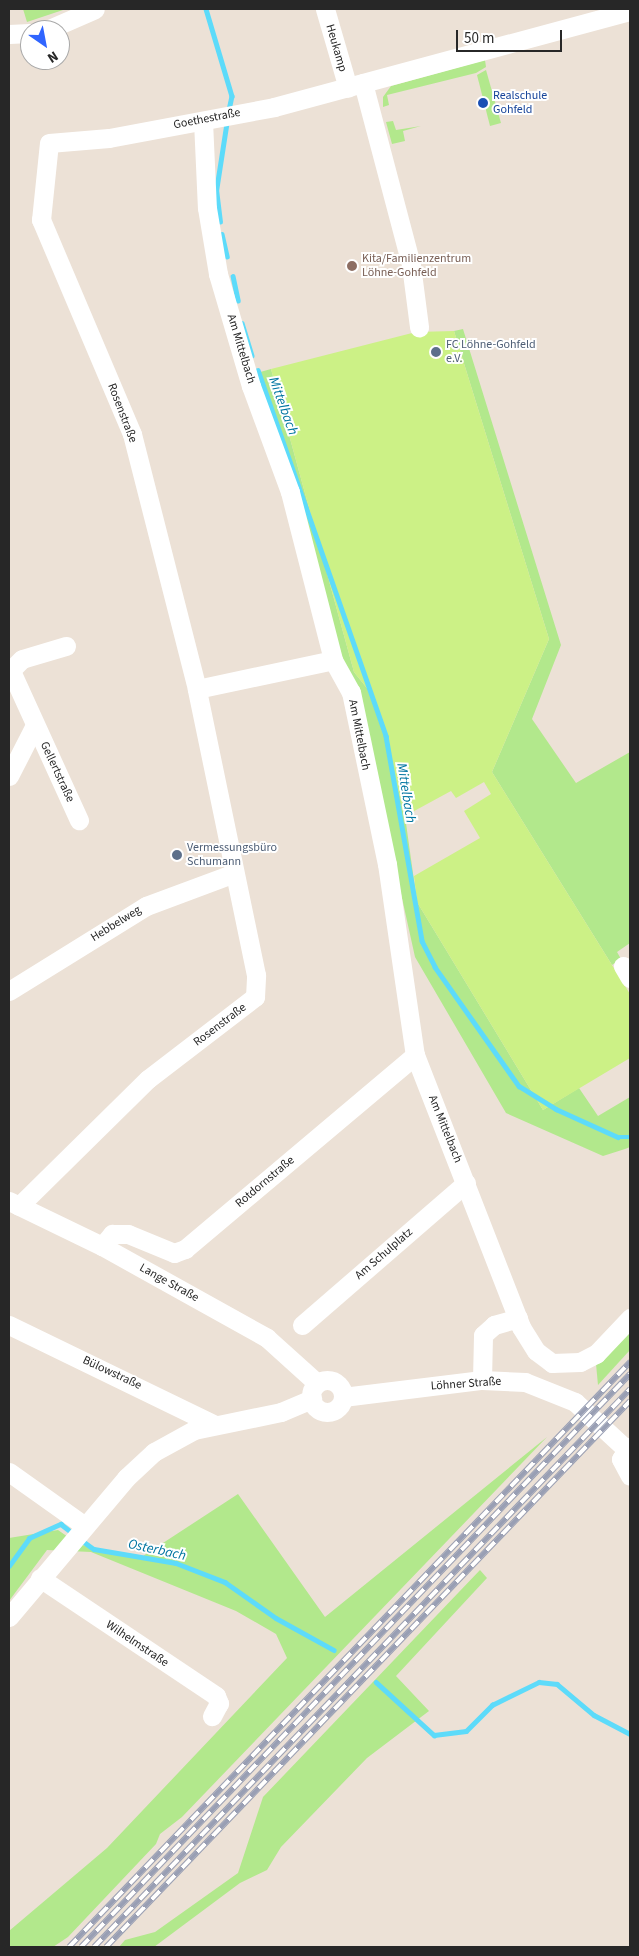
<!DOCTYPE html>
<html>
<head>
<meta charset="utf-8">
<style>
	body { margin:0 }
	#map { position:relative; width:639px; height:1956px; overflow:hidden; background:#ece1d6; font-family:"Source Sans 3",sans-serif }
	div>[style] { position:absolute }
	.green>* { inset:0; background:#b2e88c }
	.pitch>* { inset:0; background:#ccf186 }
	.stream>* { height:4.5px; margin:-2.25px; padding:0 2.25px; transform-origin:2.25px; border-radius:2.25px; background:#5ddbfa }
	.minor>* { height:19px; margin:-9.5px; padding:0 9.5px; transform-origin:9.5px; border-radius:9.5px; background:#fff }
	.minor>.ring { margin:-9.5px; padding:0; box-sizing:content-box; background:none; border:19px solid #fff; border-radius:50% }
	.rail>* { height:5.5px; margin-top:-2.75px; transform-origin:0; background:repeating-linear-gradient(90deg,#fff 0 11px,#999fb4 0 22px); box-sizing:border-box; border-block:1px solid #999fb4 }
	.dots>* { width:14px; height:14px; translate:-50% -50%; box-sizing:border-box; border:2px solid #fff; border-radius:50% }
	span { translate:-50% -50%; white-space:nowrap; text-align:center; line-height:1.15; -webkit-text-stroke:4px #fff; paint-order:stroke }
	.street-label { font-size:12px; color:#272727 }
	.transit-label { font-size:12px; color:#164399 }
	.left { translate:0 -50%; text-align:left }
	.education-label { font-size:12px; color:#785e54 }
	.service-label { font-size:12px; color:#4e5e75 }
	.water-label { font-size:14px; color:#0175a1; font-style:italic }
	.frame { position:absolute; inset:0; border:10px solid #272727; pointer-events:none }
	.north { position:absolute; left:20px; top:20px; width:50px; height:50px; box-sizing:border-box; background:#fff; border:1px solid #a9a9a9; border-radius:50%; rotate:147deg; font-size:14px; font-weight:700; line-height:20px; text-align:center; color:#272727 }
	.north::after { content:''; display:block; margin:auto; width:18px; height:22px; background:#3065ff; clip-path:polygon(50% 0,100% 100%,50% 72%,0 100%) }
	.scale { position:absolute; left:456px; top:30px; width:106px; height:22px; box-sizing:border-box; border:2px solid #272727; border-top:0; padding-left:6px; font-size:15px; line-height:18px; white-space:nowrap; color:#272727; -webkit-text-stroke:4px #fff; paint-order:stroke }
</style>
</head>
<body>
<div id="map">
	<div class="green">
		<i style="clip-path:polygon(23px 9px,66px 9px,27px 22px)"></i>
		<i style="clip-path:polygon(485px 60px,486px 67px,476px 73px,387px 95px,389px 105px,383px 107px,383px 97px,391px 86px)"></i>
		<i style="clip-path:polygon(486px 70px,501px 123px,490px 126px,477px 75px)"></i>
		<i style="clip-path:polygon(393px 121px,396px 130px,421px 126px,403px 131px,405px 141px,392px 144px,386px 122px)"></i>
		<i style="clip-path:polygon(463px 329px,561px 645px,532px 719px,576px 783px,630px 752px,630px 943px,617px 952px,621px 959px,612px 965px,492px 772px,549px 639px,454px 331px)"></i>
		<i style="clip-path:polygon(271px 369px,354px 672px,374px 697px,405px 816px,417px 902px,543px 1110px,579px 1088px,598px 1116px,630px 1097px,630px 1147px,625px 1149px,603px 1156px,506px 1113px,415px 957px,356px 690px,342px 659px,249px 375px)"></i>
		<i style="clip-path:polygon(630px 1330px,630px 1350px,598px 1385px,596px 1364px)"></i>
		<i style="clip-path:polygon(547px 1437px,182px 1817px,160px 1834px,156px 1844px,68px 1937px,53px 1947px,9px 1947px,9px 1931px,107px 1848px,287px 1658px,276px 1634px,236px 1611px,91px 1552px,47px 1550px,9px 1601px,9px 1538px,58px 1530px,78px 1544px,140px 1558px,238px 1494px,325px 1617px)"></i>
		<i style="clip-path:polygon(480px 1570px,487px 1578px,396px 1676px,429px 1711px,367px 1758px,281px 1847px,267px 1870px,240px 1883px,154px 1947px,119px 1947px,125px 1940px,155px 1932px,238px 1873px,263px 1797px)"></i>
	</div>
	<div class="pitch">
		<i style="clip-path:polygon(454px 331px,549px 639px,492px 772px,630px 994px,630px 1058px,543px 1110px,417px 902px,414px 876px,480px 838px,464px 811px,491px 794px,484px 782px,456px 798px,451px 791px,405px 816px,374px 697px,354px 672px,271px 369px,416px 332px)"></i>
	</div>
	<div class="stream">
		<i style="left:206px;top:9px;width:91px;rotate:73.4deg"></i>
		<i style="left:232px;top:96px;width:14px;rotate:102deg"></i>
		<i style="left:220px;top:222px;width:31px;rotate:-97deg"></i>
		<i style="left:216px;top:191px;width:72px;rotate:-81.2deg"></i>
		<i style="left:222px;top:234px;width:23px;rotate:77deg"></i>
		<i style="left:233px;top:276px;width:25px;rotate:78deg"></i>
		<i style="left:242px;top:323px;width:34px;rotate:73deg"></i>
		<i style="left:258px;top:370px;width:388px;rotate:70.7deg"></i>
		<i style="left:386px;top:736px;width:208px;rotate:80deg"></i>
		<i style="left:422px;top:941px;width:29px;rotate:63deg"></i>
		<i style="left:435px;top:967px;width:146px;rotate:54.8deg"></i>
		<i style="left:519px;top:1086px;width:44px;rotate:31.9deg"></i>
		<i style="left:556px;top:1109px;width:68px;rotate:24.3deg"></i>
		<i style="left:618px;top:1137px;width:12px"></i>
		<i style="left:80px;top:1539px;width:17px;rotate:36deg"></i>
		<i style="left:94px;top:1549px;width:83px;rotate:9.7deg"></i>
		<i style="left:176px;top:1563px;width:53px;rotate:21.2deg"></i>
		<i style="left:225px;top:1582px;width:62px;rotate:35.2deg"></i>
		<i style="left:276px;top:1618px;width:66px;rotate:28.9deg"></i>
		<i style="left:9px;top:1566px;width:34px;rotate:-54deg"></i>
		<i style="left:29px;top:1538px;width:35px;rotate:-24deg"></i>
		<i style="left:61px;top:1524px;width:16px;rotate:38deg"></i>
		<i style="left:376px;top:1682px;width:79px;rotate:42.4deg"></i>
		<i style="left:434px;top:1735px;width:32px;rotate:-7deg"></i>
		<i style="left:466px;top:1731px;width:37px;rotate:-45deg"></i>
		<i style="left:492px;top:1705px;width:52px;rotate:-26.1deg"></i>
		<i style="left:539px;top:1682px;width:18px;rotate:6deg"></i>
		<i style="left:557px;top:1684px;width:48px;rotate:40deg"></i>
		<i style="left:594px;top:1715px;width:41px;rotate:27.8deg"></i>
	</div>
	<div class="minor">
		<i style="left:325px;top:9px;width:82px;rotate:73.8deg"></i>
		<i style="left:47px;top:30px;width:52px;rotate:-23.6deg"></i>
		<i style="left:9px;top:34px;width:21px;rotate:-3deg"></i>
		<i style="left:363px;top:83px;width:188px;rotate:75.2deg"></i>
		<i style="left:411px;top:265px;width:63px;rotate:82.6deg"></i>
		<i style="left:203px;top:121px;width:87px;rotate:87.4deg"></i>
		<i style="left:207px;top:208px;width:67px;rotate:80.5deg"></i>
		<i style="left:218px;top:274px;width:117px;rotate:73.6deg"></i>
		<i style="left:251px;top:386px;width:113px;rotate:69.8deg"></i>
		<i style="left:290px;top:492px;width:173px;rotate:75.6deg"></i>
		<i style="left:333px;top:660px;width:37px;rotate:61deg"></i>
		<i style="left:351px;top:692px;width:176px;rotate:78.2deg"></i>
		<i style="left:387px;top:864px;width:193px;rotate:81.7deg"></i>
		<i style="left:415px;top:1055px;width:292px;rotate:68.7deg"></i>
		<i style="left:521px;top:1327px;width:28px;rotate:58deg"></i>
		<i style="left:536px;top:1351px;width:20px;rotate:37deg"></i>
		<i style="left:552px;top:1363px;width:28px;rotate:-2deg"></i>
		<i style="left:580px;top:1362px;width:18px;rotate:-27deg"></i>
		<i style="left:596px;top:1354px;width:50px;rotate:-46.6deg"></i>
		<i style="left:11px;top:671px;width:164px;rotate:65.5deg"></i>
		<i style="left:9px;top:672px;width:18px;rotate:-45deg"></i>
		<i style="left:22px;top:659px;width:46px;rotate:-16.5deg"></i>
		<i style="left:197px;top:689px;width:139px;rotate:-12deg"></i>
		<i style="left:9px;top:776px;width:57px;rotate:-63deg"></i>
		<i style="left:623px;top:966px;width:14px;rotate:60deg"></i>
		<i style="left:9px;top:991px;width:161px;rotate:-31.8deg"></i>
		<i style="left:146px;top:906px;width:92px;rotate:-20.4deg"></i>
		<i style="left:9px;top:1201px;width:103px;rotate:25.8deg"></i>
		<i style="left:102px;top:1246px;width:189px;rotate:29.1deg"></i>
		<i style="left:267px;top:1338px;width:67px;rotate:42deg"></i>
		<i style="left:19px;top:1206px;width:181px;rotate:-44.6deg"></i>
		<i style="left:148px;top:1079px;width:135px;rotate:-37.5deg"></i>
		<i style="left:255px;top:997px;width:22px;rotate:-87deg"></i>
		<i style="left:256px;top:975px;width:292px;rotate:-101.7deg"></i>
		<i style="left:197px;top:689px;width:263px;rotate:-104.3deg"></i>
		<i style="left:132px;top:434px;width:233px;rotate:-113deg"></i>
		<i style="left:41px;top:220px;width:77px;rotate:-84.1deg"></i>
		<i style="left:49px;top:143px;width:60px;rotate:-4.8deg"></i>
		<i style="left:109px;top:138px;width:168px;rotate:-10.6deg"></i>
		<i style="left:274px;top:107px;width:369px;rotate:-15.1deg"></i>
		<i style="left:102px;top:1246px;width:16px;rotate:-50deg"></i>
		<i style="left:112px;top:1234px;width:16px"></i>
		<i style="left:128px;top:1234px;width:50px;rotate:22.4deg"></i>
		<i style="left:174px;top:1253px;width:12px;rotate:-20deg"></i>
		<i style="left:185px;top:1249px;width:301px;rotate:-40.1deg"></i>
		<i style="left:9px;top:1325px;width:227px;rotate:25.9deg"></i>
		<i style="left:302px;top:1325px;width:217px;rotate:-40.9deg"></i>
		<i style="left:482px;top:1380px;width:45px;rotate:-88.7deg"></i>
		<i style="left:483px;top:1335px;width:15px;rotate:-42deg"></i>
		<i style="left:494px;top:1325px;width:25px;rotate:-16deg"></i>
		<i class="ring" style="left:311px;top:1380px;width:13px;height:13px"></i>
		<i style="left:343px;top:1397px;width:140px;rotate:-7deg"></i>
		<i style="left:482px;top:1380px;width:43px;rotate:2.7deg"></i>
		<i style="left:525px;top:1382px;width:54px;rotate:21.8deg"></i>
		<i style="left:575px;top:1402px;width:69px;rotate:42.7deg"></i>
		<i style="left:630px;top:1447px;width:15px;rotate:127deg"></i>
		<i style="left:621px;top:1459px;width:19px;rotate:62deg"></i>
		<i style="left:9px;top:1472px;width:93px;rotate:35.4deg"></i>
		<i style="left:40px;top:1578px;width:212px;rotate:33.8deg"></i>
		<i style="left:216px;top:1696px;width:8px;rotate:67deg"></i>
		<i style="left:219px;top:1703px;width:15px;rotate:118deg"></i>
		<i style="left:9px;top:1617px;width:182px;rotate:-49.9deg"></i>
		<i style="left:126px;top:1478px;width:38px;rotate:-43deg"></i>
		<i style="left:154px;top:1452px;width:46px;rotate:-28.8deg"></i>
		<i style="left:194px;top:1430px;width:89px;rotate:-11.7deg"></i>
		<i style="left:281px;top:1412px;width:34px;rotate:-23deg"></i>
	</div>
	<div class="rail">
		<i style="left:69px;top:1947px;width:811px;rotate:-46.2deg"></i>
		<i style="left:81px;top:1947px;width:794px;rotate:-46.23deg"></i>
		<i style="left:94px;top:1947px;width:774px;rotate:-46.15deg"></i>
		<i style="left:106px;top:1947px;width:757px;rotate:-46.18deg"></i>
	</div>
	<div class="dots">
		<i style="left:483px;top:103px;background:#1a4fb4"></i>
		<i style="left:352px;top:266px;background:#8d6e63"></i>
		<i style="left:436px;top:352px;background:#5c6f8a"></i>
		<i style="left:177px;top:855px;background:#5c6f8a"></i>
	</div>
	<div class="street-label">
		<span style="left:336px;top:48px;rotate:74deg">Heukamp</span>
		<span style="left:207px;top:119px;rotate:-11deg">Goethestraße</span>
		<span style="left:241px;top:349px;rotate:73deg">Am Mittelbach</span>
		<span style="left:122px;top:413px;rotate:69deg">Rosenstraße</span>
		<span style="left:359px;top:735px;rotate:79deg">Am Mittelbach</span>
		<span style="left:57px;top:772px;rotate:65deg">Gellertstraße</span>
		<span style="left:116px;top:924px;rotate:-32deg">Hebbelweg</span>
		<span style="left:220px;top:1025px;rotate:-37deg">Rosenstraße</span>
		<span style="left:445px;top:1129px;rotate:68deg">Am Mittelbach</span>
		<span style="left:265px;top:1182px;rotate:-40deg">Rotdornstraße</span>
		<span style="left:384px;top:1254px;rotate:-41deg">Am Schulplatz</span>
		<span style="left:169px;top:1283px;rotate:29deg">Lange Straße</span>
		<span style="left:112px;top:1373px;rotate:25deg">Bülowstraße</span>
		<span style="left:466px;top:1384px;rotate:-4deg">Löhner Straße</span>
		<span style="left:137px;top:1644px;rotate:34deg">Wilhelmstraße</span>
	</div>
	<div class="transit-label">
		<span class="left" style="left:493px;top:103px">Realschule<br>Gohfeld</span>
	</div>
	<div class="education-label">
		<span class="left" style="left:362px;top:266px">Kita/Familienzentrum<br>Löhne-Gohfeld</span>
	</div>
	<div class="service-label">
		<span class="left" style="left:446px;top:352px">FC Löhne-Gohfeld<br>e.V.</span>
		<span class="left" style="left:187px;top:855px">Vermessungsbüro<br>Schumann</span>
	</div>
	<div class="water-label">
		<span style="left:283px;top:406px;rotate:70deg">Mittelbach</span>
		<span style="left:406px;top:793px;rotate:81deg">Mittelbach</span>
		<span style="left:157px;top:1550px;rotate:12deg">Osterbach</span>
	</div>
	<div class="frame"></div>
	<div class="north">N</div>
	<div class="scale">50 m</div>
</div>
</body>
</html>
